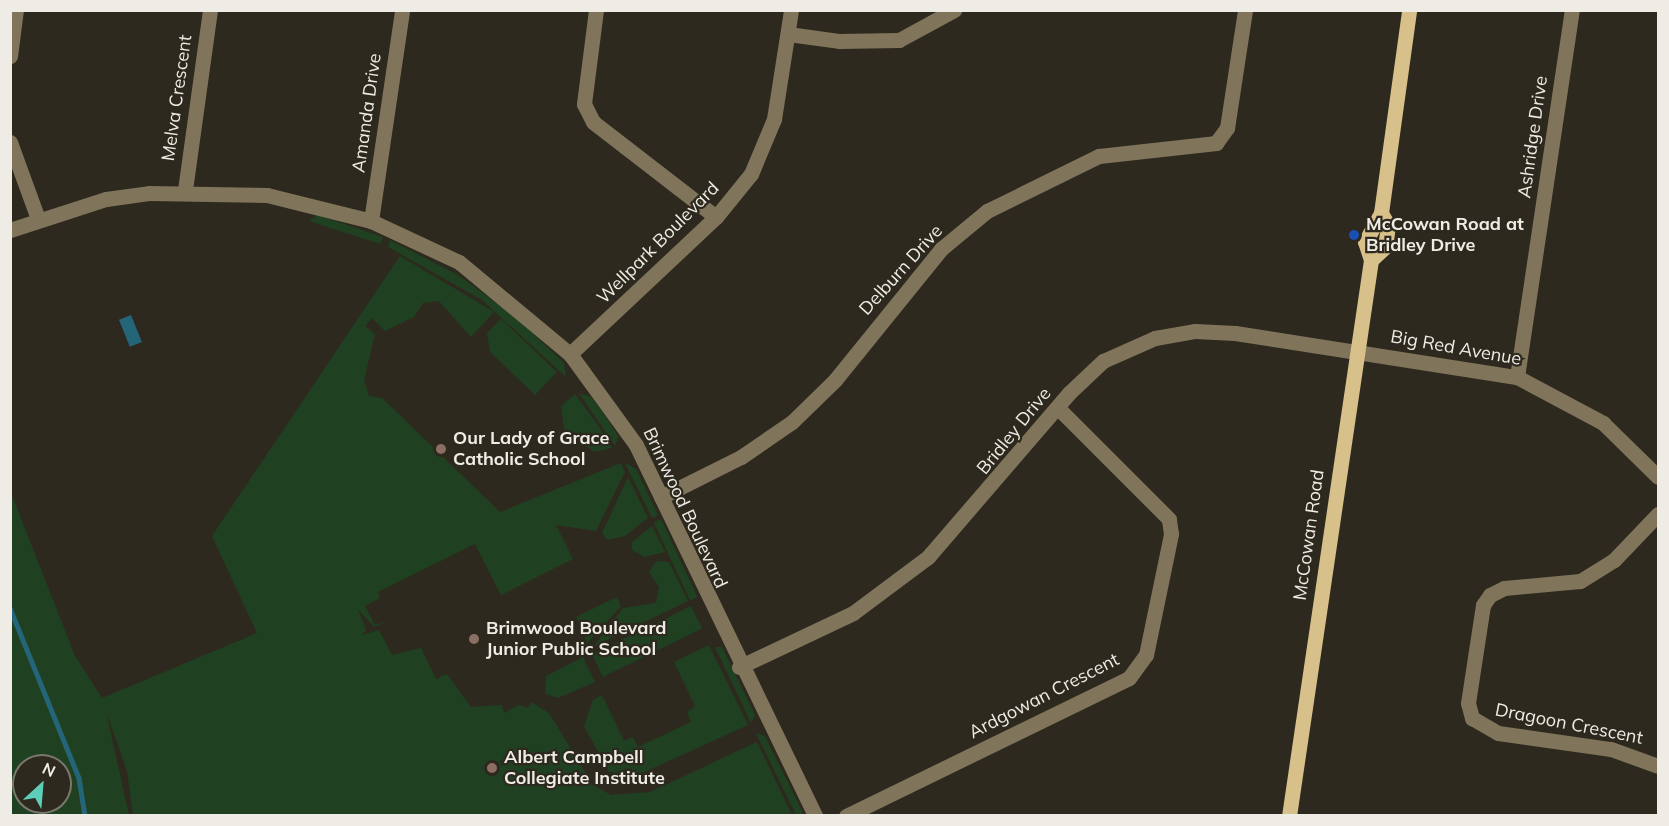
<!DOCTYPE html>
<html>
<head>
<meta charset="utf-8">
<style>
	body { margin:0 }
	#map { position:relative; width:1669px; height:826px; overflow:hidden; background:#2d291e; font-family:Mulish,sans-serif }
	div>[style] { position:absolute }
	.green>* { inset:0; background:#204121; transform-origin:0 0 }
	.water>* { inset:0; background:#25657a; transform-origin:0 0 }
	.stream>* { height:4.5px; margin:-2.25px; padding:0 2.25px; transform-origin:2.25px; border-radius:2.25px; background:#25657a }
	.minor>* { height:15px; margin:-7.5px; padding:0 7.5px; transform-origin:7.5px; border-radius:7.5px; background:#80755b }
	.major>* { height:15px; margin:-7.5px; padding:0 7.5px; transform-origin:7.5px; border-radius:7.5px; background:#d7c089 }
	.dots>* { width:16px; height:16px; translate:-50% -50%; box-sizing:border-box; border:3px solid #2d291e; border-radius:50% }
	span { translate:-50% -50%; white-space:nowrap; text-align:center; line-height:1.15; -webkit-text-stroke:4.5px #2d291e; paint-order:stroke }
	.street-label { font-size:18px; color:#eeece5 }
	.poi-label { font-size:18px; color:#eeece5; font-weight:700 }
	.left { translate:0 -50%; text-align:left }
	.frame { position:absolute; inset:0; border:12px solid #eeece5; pointer-events:none }
	.north { position:absolute; left:12px; top:754px; width:60px; height:60px; box-sizing:border-box; background:#2d291e; border:2px solid #7a776e; border-radius:50%; rotate:26deg; font-size:16px; font-weight:700; line-height:24px; text-align:center; color:#eeece5 }
	.north::after { content:''; display:block; margin:auto; width:21px; height:27px; background:#5cceba; clip-path:polygon(50% 0,100% 100%,50% 72%,0 100%) }
</style>
</head>
<body>
<div id="map">
	<div class="green">
		<i style="clip-path:polygon(317px 215px,383px 237px,380px 244px,309px 221px)"></i>
		<i style="clip-path:polygon(390px 240px,458px 275px,513px 315px,564px 363px,566px 377px,482px 300px,388px 247px)"></i>
		<i style="clip-path:polygon(evenodd,400px 256px,494px 312px,471px 337px,439px 301px,423px 303px,414px 317px,385px 331px,372px 318px,365px 326px,375px 334px,364px 380px,369px 396px,382px 398px,500px 512px,621px 463px,625px 472px,596px 531px,556px 525px,573px 559px,501px 595px,475px 544px,378px 592px,380px 598px,365px 606px,375px 625px,391px 620px,374px 627px,358px 609px,366px 630px,362px 635px,379px 630px,392px 655px,421px 648px,436px 679px,447px 674px,471px 707px,502px 705px,504px 713px,519px 705px,528px 708px,531px 702px,549px 713px,593px 785px,611px 795px,650px 792px,757px 742px,792px 815px,133px 815px,127px 771px,106px 711px,129px 815px,11px 815px,11px 493px,75px 656px,102px 698px,257px 633px,212px 536px,400px 256px,24px 766px,60px 766px,60px 802px,24px 802px,24px 766px)"></i>
		<i style="clip-path:polygon(501px 319px,557px 372px,535px 395px,490px 352px,487px 333px)"></i>
		<i style="clip-path:polygon(579px 393px,591px 397px,606px 417px,618px 436px,615px 446px)"></i>
		<i style="clip-path:polygon(575px 394px,599px 427px,612px 448px,594px 452px,564px 428px,561px 406px)"></i>
		<i style="clip-path:polygon(625px 463px,636px 469px,658px 515px,652px 518px)"></i>
		<i style="clip-path:polygon(628px 477px,648px 518px,625px 536px,607px 540px,602px 533px)"></i>
		<i style="left:661px;top:519px;width:86px;height:8px;rotate:65deg"></i>
		<i style="clip-path:polygon(652px 526px,665px 552px,644px 557px,632px 550px,632px 542px)"></i>
		<i style="clip-path:polygon(656px 561px,669px 562px,688px 601px,594px 646px,623px 608px,656px 603px,659px 587px,649px 572px)"></i>
		<i style="clip-path:polygon(617px 597px,621px 606px,587px 643px,576px 617px)"></i>
		<i style="left:691px;top:606px;width:25px;height:110px;rotate:64deg"></i>
		<i style="clip-path:polygon(709px 645px,748px 725px,638px 775px,609px 772px,584px 726px,593px 700px,602px 695px,624px 741px,633px 737px,638px 747px,691px 722px,687px 712px,695px 706px,674px 662px)"></i>
		<i style="clip-path:polygon(715px 647px,722px 647px,755px 715px,751px 723px)"></i>
		<i style="clip-path:polygon(583px 657px,595px 682px,558px 698px,545px 694px,546px 676px)"></i>
		<i style="clip-path:polygon(756px 733px,765px 736px,804px 815px,796px 815px)"></i>
	</div>
	<div class="water">
		<i style="left:131px;top:315px;width:29px;height:13px;rotate:68deg"></i>
	</div>
	<div class="stream">
		<i style="left:10px;top:608px;width:183px;rotate:67.9deg"></i>
		<i style="left:79px;top:778px;width:38px;rotate:81deg"></i>
	</div>
	<div class="minor">
		<i style="left:596px;top:10px;width:95px;rotate:97.3deg"></i>
		<i style="left:584px;top:104px;width:20px;rotate:63deg"></i>
		<i style="left:593px;top:122px;width:155px;rotate:37.7deg"></i>
		<i style="left:788px;top:34px;width:51px;rotate:7.8deg"></i>
		<i style="left:839px;top:41px;width:60px;rotate:-1deg"></i>
		<i style="left:899px;top:40px;width:63px;rotate:-28.6deg"></i>
		<i style="left:10px;top:56px;width:46px;rotate:-82.6deg"></i>
		<i style="left:10px;top:142px;width:82px;rotate:70deg"></i>
		<i style="left:185px;top:190px;width:182px;rotate:-82.1deg"></i>
		<i style="left:371px;top:221px;width:213px;rotate:-81.6deg"></i>
		<i style="left:10px;top:230px;width:101px;rotate:-17.9deg"></i>
		<i style="left:106px;top:199px;width:43px;rotate:-7.9deg"></i>
		<i style="left:149px;top:193px;width:118px;rotate:1deg"></i>
		<i style="left:267px;top:195px;width:107px;rotate:14deg"></i>
		<i style="left:371px;top:221px;width:97px;rotate:25deg"></i>
		<i style="left:459px;top:262px;width:144px;rotate:39.7deg"></i>
		<i style="left:570px;top:354px;width:112px;rotate:54deg"></i>
		<i style="left:636px;top:445px;width:412px;rotate:64.2deg"></i>
		<i style="left:570px;top:354px;width:200px;rotate:-43.2deg"></i>
		<i style="left:716px;top:217px;width:55px;rotate:-50.9deg"></i>
		<i style="left:751px;top:174px;width:60px;rotate:-67.3deg"></i>
		<i style="left:774px;top:119px;width:110px;rotate:-81.1deg"></i>
		<i style="left:1517px;top:377px;width:371px;rotate:-81.5deg"></i>
		<i style="left:661px;top:497px;width:89px;rotate:-26.6deg"></i>
		<i style="left:741px;top:457px;width:62px;rotate:-34.5deg"></i>
		<i style="left:792px;top:422px;width:60px;rotate:-44.3deg"></i>
		<i style="left:835px;top:380px;width:169px;rotate:-51deg"></i>
		<i style="left:941px;top:249px;width:60px;rotate:-39.6deg"></i>
		<i style="left:987px;top:211px;width:125px;rotate:-26.2deg"></i>
		<i style="left:1099px;top:156px;width:118px;rotate:-6.3deg"></i>
		<i style="left:1216px;top:143px;width:19px;rotate:-54deg"></i>
		<i style="left:1227px;top:128px;width:119px;rotate:-81.3deg"></i>
		<i style="left:1658px;top:514px;width:64px;rotate:133.7deg"></i>
		<i style="left:1614px;top:560px;width:40px;rotate:148deg"></i>
		<i style="left:1580px;top:581px;width:76px;rotate:174.7deg"></i>
		<i style="left:1504px;top:588px;width:16px;rotate:153deg"></i>
		<i style="left:1490px;top:595px;width:12px;rotate:125deg"></i>
		<i style="left:1483px;top:605px;width:99px;rotate:98.7deg"></i>
		<i style="left:1468px;top:703px;width:16px;rotate:75deg"></i>
		<i style="left:1472px;top:718px;width:30px;rotate:30deg"></i>
		<i style="left:1498px;top:733px;width:114px;rotate:8.1deg"></i>
		<i style="left:1611px;top:749px;width:50px;rotate:19.9deg"></i>
		<i style="left:739px;top:667px;width:126px;rotate:-25.3deg"></i>
		<i style="left:853px;top:613px;width:94px;rotate:-36.7deg"></i>
		<i style="left:928px;top:557px;width:216px;rotate:-49.3deg"></i>
		<i style="left:1069px;top:393px;width:47px;rotate:-43.3deg"></i>
		<i style="left:1103px;top:361px;width:57px;rotate:-23.9deg"></i>
		<i style="left:1155px;top:338px;width:41px;rotate:-9.9deg"></i>
		<i style="left:1195px;top:331px;width:40px;rotate:2.9deg"></i>
		<i style="left:1235px;top:333px;width:285px;rotate:8.9deg"></i>
		<i style="left:1517px;top:377px;width:98px;rotate:28.1deg"></i>
		<i style="left:1603px;top:423px;width:77px;rotate:44.5deg"></i>
		<i style="left:846px;top:816px;width:315px;rotate:-26deg"></i>
		<i style="left:1129px;top:678px;width:29px;rotate:-54deg"></i>
		<i style="left:1146px;top:655px;width:124px;rotate:-78.3deg"></i>
		<i style="left:1171px;top:534px;width:15px;rotate:-98deg"></i>
		<i style="left:1169px;top:519px;width:158px;rotate:-135deg"></i>
	</div>
	<div class="major">
		<i style="left:1371px;top:260px;width:19px;rotate:-43deg"></i>
		<i style="left:1385px;top:247px;width:22px;rotate:-82deg"></i>
		<i style="left:1388px;top:225px;width:14px;rotate:-120deg"></i>
		<i style="left:1289px;top:816px;width:562px;rotate:-81.61deg"></i>
		<i style="left:1371px;top:260px;width:19px;rotate:-108deg"></i>
		<i style="left:1365px;top:242px;width:33px;rotate:-61deg"></i>
		<i style="left:1381px;top:213px;width:205px;rotate:-82.1deg"></i>
	</div>
	<div class="dots">
		<i style="left:1354px;top:235px;background:#1a4fb4"></i>
		<i style="left:441px;top:449px;background:#8d6e63"></i>
		<i style="left:474px;top:639px;background:#8d6e63"></i>
		<i style="left:492px;top:768px;background:#8d6e63"></i>
	</div>
	<div class="street-label">
		<span style="left:177px;top:98px;rotate:-82deg">Melva Crescent</span>
		<span style="left:367px;top:113px;rotate:-82deg">Amanda Drive</span>
		<span style="left:1533px;top:137px;rotate:-82deg">Ashridge Drive</span>
		<span style="left:658px;top:243px;rotate:-45deg">Wellpark Boulevard</span>
		<span style="left:901px;top:270px;rotate:-48deg">Delburn Drive</span>
		<span style="left:1456px;top:348px;rotate:10deg">Big Red Avenue</span>
		<span style="left:1014px;top:431px;rotate:-51deg">Bridley Drive</span>
		<span style="left:685px;top:508px;rotate:65deg">Brimwood Boulevard</span>
		<span style="left:1309px;top:535px;rotate:-82deg">McCowan Road</span>
		<span style="left:1044px;top:696px;rotate:-27deg">Ardgowan Crescent</span>
		<span style="left:1569px;top:724px;rotate:11deg">Dragoon Crescent</span>
	</div>
	<div class="poi-label">
		<span class="left" style="left:1366px;top:235px">McCowan Road at<br>Bridley Drive</span>
		<span class="left" style="left:453px;top:449px">Our Lady of Grace<br>Catholic School</span>
		<span class="left" style="left:486px;top:639px">Brimwood Boulevard<br>Junior Public School</span>
		<span class="left" style="left:504px;top:768px">Albert Campbell<br>Collegiate Institute</span>
	</div>
	<div class="frame"></div>
	<div class="north">N</div>
</div>
</body>
</html>
